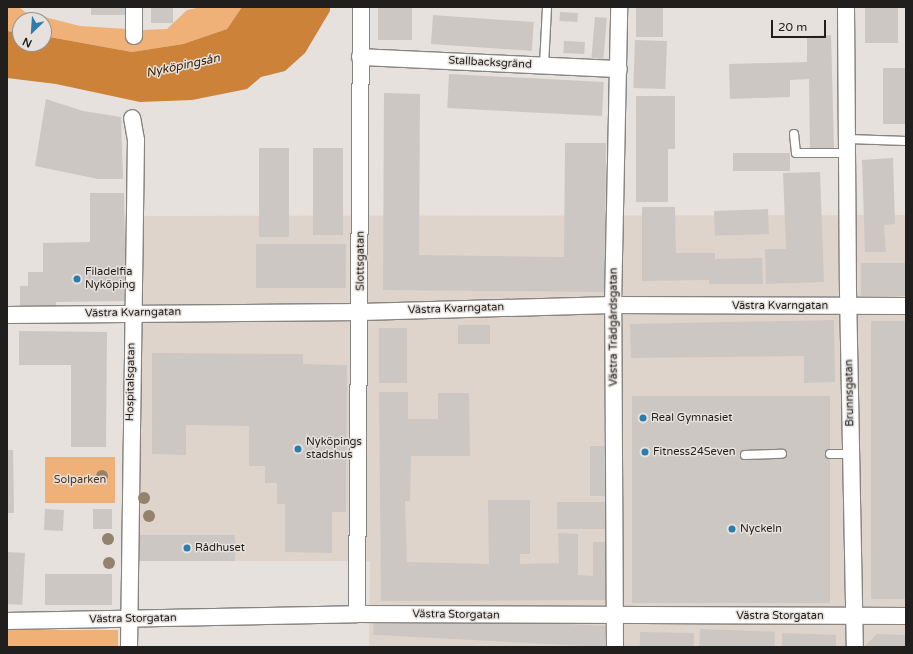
<!DOCTYPE html>
<html>
<head>
<meta charset="utf-8">
<style>
	body { margin:0 }
	#map { position:relative; width:913px; height:654px; overflow:hidden; background:#e6e1dd; font-family:"Varela Round",sans-serif }
	div>[style] { position:absolute }
	.built>* { inset:0; background:#dfd4cb }
	.green>* { inset:0; background:#f0b179; transform-origin:0 0 }
	.water>* { inset:0; background:#cc8239 }
	.building>* { inset:0; background:#ccc7c3; transform-origin:0 0 }
	.roads { filter:drop-shadow(1px 0 #888480) drop-shadow(-1px 0 #888480) drop-shadow(0 1px #888480) drop-shadow(0 -1px #888480) }
	.lane>* { height:8px; margin:-4px; padding:0 4px; transform-origin:4px; border-radius:4px; background:#fff }
	.street>* { height:16px; margin:-8px; padding:0 8px; transform-origin:8px; border-radius:8px; background:#fff }
	.trees>* { width:12px; height:12px; margin:-6px; border-radius:50%; background:#94816e }
	.dots>* { width:11px; height:11px; translate:-50% -50%; box-sizing:border-box; border:2px solid #e6e1dd; border-radius:50% }
	span { translate:-50% -50%; white-space:nowrap; text-align:center; line-height:1.15; -webkit-text-stroke:3px #e6e1dd; paint-order:stroke }
	.street-label { font-size:11px; color:#211f1e }
	.poi-label { font-size:11px; color:#211f1e }
	.left { translate:0 -50%; text-align:left }
	.park-label { font-size:11px; color:#513214 }
	.water-label { font-size:12px; color:#3f2102; font-style:italic }
	.frame { position:absolute; inset:0; border:8px solid #211f1e; pointer-events:none }
	.north { position:absolute; left:12px; top:12px; width:40px; height:40px; box-sizing:border-box; background:#e6e1dd; border:1px solid #979391; border-radius:50%; rotate:205deg; font-size:11px; font-weight:700; line-height:16px; text-align:center; color:#211f1e }
	.north::after { content:''; display:block; margin:auto; width:14px; height:18px; background:#2e7bad; clip-path:polygon(50% 0,100% 100%,50% 72%,0 100%) }
	.scale { position:absolute; left:771px; top:20px; width:55px; height:18px; box-sizing:border-box; border:2px solid #211f1e; border-top:0; padding-left:5px; font-size:12px; line-height:14px; white-space:nowrap; color:#211f1e; -webkit-text-stroke:3px #e6e1dd; paint-order:stroke }
</style>
</head>
<body>
<div id="map">
	<div class="built">
		<i style="clip-path:polygon(906px 215px,906px 647px,369px 647px,370px 561px,134px 561px,127px 216px)"></i>
	</div>
	<div class="green">
		<i style="clip-path:polygon(7px 7px,19px 7px,25px 12px,80px 26px,142px 30px,167px 29px,187px 10px,201px 7px,242px 7px,227px 29px,183px 44px,132px 52px,44px 36px,44px 20px,20px 20px,20px 33px,7px 31px)"></i>
		<i style="left:45px;top:457px;width:70px;height:46px"></i>
		<i style="left:118px;top:630px;width:17px;height:111px;rotate:90deg"></i>
	</div>
	<div class="water">
		<i style="clip-path:polygon(242px 7px,330px 7px,330px 11px,305px 53px,285px 71px,261px 77px,247px 89px,192px 100px,140px 102px,56px 84px,7px 78px,7px 31px,20px 33px,20px 44px,44px 44px,44px 36px,132px 52px,183px 44px,227px 29px)"></i>
	</div>
	<div class="building">
		<i style="left:91px;top:7px;width:34px;height:8px"></i>
		<i style="left:151px;top:7px;width:22px;height:16px"></i>
		<i style="left:378px;top:7px;width:34px;height:33px"></i>
		<i style="left:636px;top:7px;width:27px;height:30px"></i>
		<i style="left:865px;top:7px;width:33px;height:36px"></i>
		<i style="left:560px;top:12px;width:18px;height:9px;rotate:3deg"></i>
		<i style="left:433px;top:15px;width:101px;height:29px;rotate:4deg"></i>
		<i style="left:595px;top:17px;width:12px;height:41px;rotate:5deg"></i>
		<i style="clip-path:polygon(831px 35px,834px 148px,810px 149px,809px 79px,790px 80px,790px 97px,730px 99px,729px 64px,807px 62px,807px 36px)"></i>
		<i style="left:635px;top:40px;width:32px;height:48px;rotate:2deg"></i>
		<i style="left:564px;top:41px;width:21px;height:12px;rotate:3deg"></i>
		<i style="left:883px;top:68px;width:23px;height:56px"></i>
		<i style="left:449px;top:74px;width:155px;height:34px;rotate:3deg"></i>
		<i style="clip-path:polygon(384px 93px,420px 94px,419px 255px,564px 257px,565px 143px,606px 143px,605px 292px,383px 290px)"></i>
		<i style="clip-path:polygon(636px 96px,675px 96px,675px 149px,668px 149px,668px 202px,636px 202px)"></i>
		<i style="clip-path:polygon(46px 99px,83px 111px,121px 117px,123px 179px,98px 179px,35px 166px)"></i>
		<i style="left:259px;top:148px;width:30px;height:89px"></i>
		<i style="left:313px;top:148px;width:30px;height:87px"></i>
		<i style="left:733px;top:153px;width:57px;height:18px"></i>
		<i style="clip-path:polygon(893px 158px,895px 224px,884px 225px,886px 252px,865px 252px,862px 160px)"></i>
		<i style="clip-path:polygon(820px 172px,824px 282px,766px 284px,765px 249px,786px 249px,783px 173px)"></i>
		<i style="clip-path:polygon(90px 193px,124px 193px,126px 301px,56px 302px,56px 311px,20px 312px,20px 286px,28px 286px,28px 272px,43px 272px,43px 243px,90px 242px)"></i>
		<i style="clip-path:polygon(642px 207px,675px 207px,676px 253px,715px 253px,715px 259px,762px 258px,763px 284px,709px 284px,709px 280px,642px 281px)"></i>
		<i style="left:768px;top:209px;width:25px;height:54px;rotate:88deg"></i>
		<i style="left:256px;top:244px;width:90px;height:44px"></i>
		<i style="left:906px;top:263px;width:33px;height:45px;rotate:90deg"></i>
		<i style="clip-path:polygon(834px 320px,835px 382px,804px 383px,804px 356px,631px 358px,630px 324px)"></i>
		<i style="left:871px;top:321px;width:35px;height:278px"></i>
		<i style="left:490px;top:325px;width:19px;height:32px;rotate:90deg"></i>
		<i style="left:407px;top:328px;width:55px;height:28px;rotate:90deg"></i>
		<i style="clip-path:polygon(19px 331px,107px 332px,106px 447px,71px 447px,71px 365px,19px 365px)"></i>
		<i style="clip-path:polygon(152px 353px,303px 354px,303px 364px,347px 365px,346px 512px,332px 512px,332px 553px,285px 552px,285px 504px,277px 504px,277px 483px,265px 483px,265px 466px,249px 466px,249px 426px,186px 425px,186px 455px,152px 454px)"></i>
		<i style="clip-path:polygon(379px 392px,408px 392px,408px 419px,438px 419px,438px 393px,469px 393px,470px 456px,411px 456px,410px 501px,405px 501px,407px 562px,489px 564px,488px 500px,530px 500px,530px 554px,520px 554px,520px 564px,559px 563px,558px 533px,578px 534px,578px 575px,593px 576px,593px 542px,611px 542px,611px 600px,381px 601px)"></i>
		<i style="left:830px;top:396px;width:207px;height:198px;rotate:90deg"></i>
		<i style="left:590px;top:446px;width:17px;height:50px"></i>
		<i style="clip-path:polygon(7px 450px,13px 450px,14px 513px,7px 513px)"></i>
		<i style="left:608px;top:502px;width:27px;height:51px;rotate:90deg"></i>
		<i style="left:45px;top:509px;width:19px;height:21px;rotate:3deg"></i>
		<i style="left:93px;top:509px;width:19px;height:20px"></i>
		<i style="left:139px;top:535px;width:96px;height:26px"></i>
		<i style="left:7px;top:552px;width:18px;height:52px;rotate:3deg"></i>
		<i style="left:45px;top:574px;width:67px;height:31px"></i>
		<i style="left:606px;top:626px;width:21px;height:232px;rotate:93deg"></i>
		<i style="left:700px;top:629px;width:75px;height:18px;rotate:2deg"></i>
		<i style="left:640px;top:632px;width:54px;height:15px;rotate:1deg"></i>
		<i style="clip-path:polygon(782px 633px,836px 635px,836px 647px,782px 647px)"></i>
		<i style="clip-path:polygon(877px 634px,906px 635px,906px 647px,864px 647px)"></i>
	</div>
	<div class="roads">
		<div class="lane">
			<i style="left:544px;top:65px;width:58px;rotate:-87deg"></i>
			<i style="left:794px;top:134px;width:19px;rotate:84deg"></i>
			<i style="left:796px;top:153px;width:52px"></i>
			<i style="left:848px;top:139px;width:58px;rotate:2deg"></i>
			<i style="left:830px;top:454px;width:21px"></i>
			<i style="left:745px;top:455px;width:37px;rotate:-2deg"></i>
		</div>
		<div class="street">
			<i style="left:846px;top:7px;width:284px;rotate:89.6deg"></i>
			<i style="left:848px;top:291px;width:356px;rotate:88.9deg"></i>
			<i style="left:134px;top:36px;width:29px;rotate:-90deg"></i>
			<i style="left:360px;top:57px;width:259px;rotate:2.7deg"></i>
			<i style="left:7px;top:315px;width:354px;rotate:-0.5deg"></i>
			<i style="left:361px;top:312px;width:252px;rotate:-1.6deg"></i>
			<i style="left:613px;top:305px;width:293px;rotate:0.2deg"></i>
			<i style="left:357px;top:614px;width:607px;rotate:-89.62deg"></i>
			<i style="left:7px;top:621px;width:350px;rotate:-1.1deg"></i>
			<i style="left:357px;top:614px;width:549px;rotate:0.21deg"></i>
			<i style="left:129px;top:647px;width:507px;rotate:-89.21deg"></i>
			<i style="left:136px;top:140px;width:22px;rotate:-100deg"></i>
			<i style="left:615px;top:647px;width:342px;rotate:-90.3deg"></i>
			<i style="left:613px;top:305px;width:298px;rotate:-88.8deg"></i>
		</div>
	</div>
	<div class="trees">
		<i style="left:102px;top:476px"></i>
		<i style="left:144px;top:498px"></i>
		<i style="left:149px;top:516px"></i>
		<i style="left:108px;top:539px"></i>
		<i style="left:109px;top:563px"></i>
	</div>
	<div class="dots">
		<i style="left:77px;top:279px;background:#2e7bad"></i>
		<i style="left:643px;top:418px;background:#2e7bad"></i>
		<i style="left:298px;top:449px;background:#2e7bad"></i>
		<i style="left:645px;top:452px;background:#2e7bad"></i>
		<i style="left:732px;top:529px;background:#2e7bad"></i>
		<i style="left:187px;top:548px;background:#2e7bad"></i>
	</div>
	<div class="street-label">
		<span style="left:490px;top:63px;rotate:3deg">Stallbacksgränd</span>
		<span style="left:361px;top:261px;rotate:-90deg">Slottsgatan</span>
		<span style="left:780px;top:306px">Västra Kvarngatan</span>
		<span style="left:456px;top:309px;rotate:-2deg">Västra Kvarngatan</span>
		<span style="left:133px;top:313px;rotate:-1deg">Västra Kvarngatan</span>
		<span style="left:614px;top:327px;rotate:-90deg">Västra Trädgårdsgatan</span>
		<span style="left:131px;top:382px;rotate:-89deg">Hospitalsgatan</span>
		<span style="left:850px;top:393px;rotate:-91deg">Brunnsgatan</span>
		<span style="left:456px;top:615px;rotate:1deg">Västra Storgatan</span>
		<span style="left:780px;top:616px">Västra Storgatan</span>
		<span style="left:133px;top:619px;rotate:-1deg">Västra Storgatan</span>
	</div>
	<div class="poi-label">
		<span class="left" style="left:85px;top:279px">Filadelfia<br>Nyköping</span>
		<span class="left" style="left:651px;top:418px">Real Gymnasiet</span>
		<span class="left" style="left:306px;top:449px">Nyköpings<br>stadshus</span>
		<span class="left" style="left:653px;top:452px">Fitness24Seven</span>
		<span class="left" style="left:740px;top:529px">Nyckeln</span>
		<span class="left" style="left:195px;top:548px">Rådhuset</span>
	</div>
	<div class="park-label">
		<span style="left:80px;top:480px">Solparken</span>
	</div>
	<div class="water-label">
		<span style="left:183px;top:66px;rotate:-12deg">Nyköpingsån</span>
	</div>
	<div class="frame"></div>
	<div class="north">N</div>
	<div class="scale">20 m</div>
</div>
</body>
</html>
